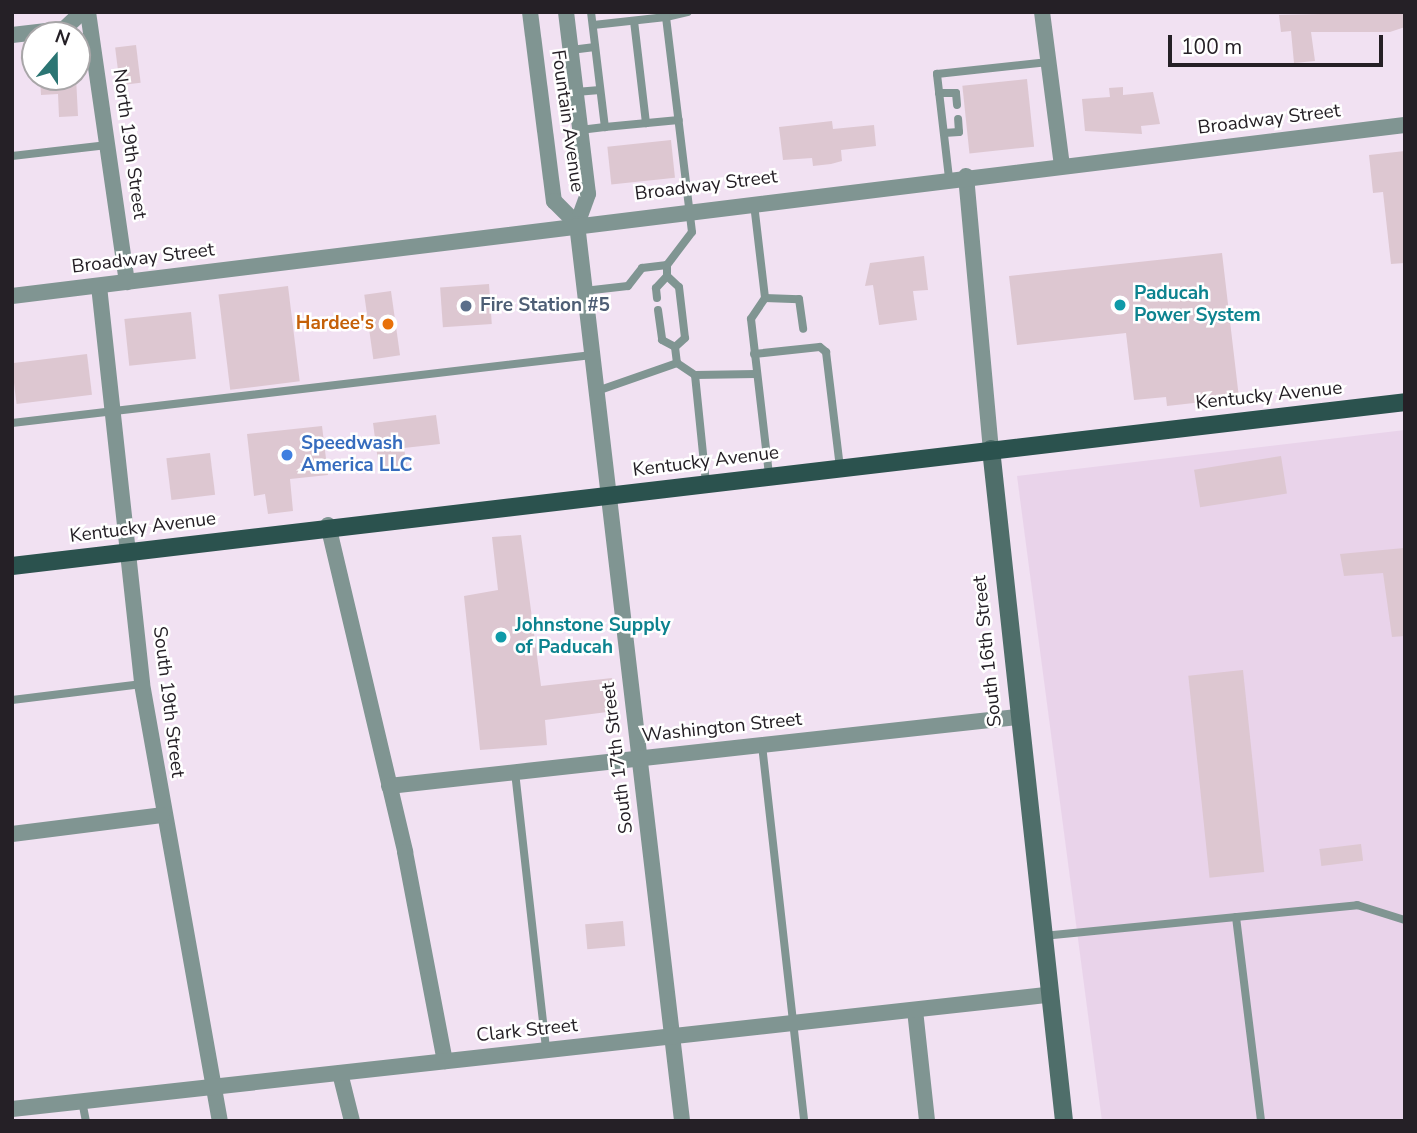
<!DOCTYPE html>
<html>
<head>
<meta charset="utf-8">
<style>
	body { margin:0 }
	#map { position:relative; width:1417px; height:1133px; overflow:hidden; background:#f1e1f2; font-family:"Nunito Sans",sans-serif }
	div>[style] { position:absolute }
	.built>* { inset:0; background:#e9d3ea }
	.building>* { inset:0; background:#ddc7d1; transform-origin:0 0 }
	.lane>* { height:8px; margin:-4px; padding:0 4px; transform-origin:4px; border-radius:4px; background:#809592 }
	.street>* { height:16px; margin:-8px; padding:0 8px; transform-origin:8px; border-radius:8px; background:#809592 }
	.secondary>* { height:18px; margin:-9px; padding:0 9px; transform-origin:9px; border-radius:9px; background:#4f6e6a }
	.primary>* { height:18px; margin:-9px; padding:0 9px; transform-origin:9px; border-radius:9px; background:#2b524e }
	.dots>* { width:19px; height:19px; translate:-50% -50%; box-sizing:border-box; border:4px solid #fff; border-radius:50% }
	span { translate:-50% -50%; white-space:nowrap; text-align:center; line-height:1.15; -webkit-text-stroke:5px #fff; paint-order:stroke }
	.street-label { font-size:19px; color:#252026 }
	.culture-label { font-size:19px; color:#0d838f; font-weight:700 }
	.left { translate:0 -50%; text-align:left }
	.service-label { font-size:19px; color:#4e5e75; font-weight:700 }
	.food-label { font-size:19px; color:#c56008; font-weight:700 }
	.right { translate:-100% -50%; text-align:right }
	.shop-label { font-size:19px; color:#366cbe; font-weight:700 }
	.frame { position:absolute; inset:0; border:14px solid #252026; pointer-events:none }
	.north { position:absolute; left:21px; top:21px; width:70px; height:70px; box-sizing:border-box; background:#fff; border:2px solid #a8a6a8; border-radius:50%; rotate:20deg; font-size:19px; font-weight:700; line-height:28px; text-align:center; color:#252026 }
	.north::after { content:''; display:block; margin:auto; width:24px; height:32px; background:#2b7573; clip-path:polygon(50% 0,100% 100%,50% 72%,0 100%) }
	.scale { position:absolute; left:1168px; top:35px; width:215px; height:32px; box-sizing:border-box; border:4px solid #252026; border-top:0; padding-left:9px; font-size:21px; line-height:24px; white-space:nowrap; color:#252026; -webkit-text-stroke:5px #fff; paint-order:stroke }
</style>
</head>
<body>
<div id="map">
	<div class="built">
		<i style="clip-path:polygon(1405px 430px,1405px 1121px,1102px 1121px,1017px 476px)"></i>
	</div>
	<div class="building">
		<i style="clip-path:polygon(1405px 12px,1405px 27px,1390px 32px,1311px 32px,1315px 61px,1294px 63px,1291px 31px,1281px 32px,1279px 15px)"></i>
		<i style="left:136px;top:45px;width:38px;height:21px;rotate:83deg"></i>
		<i style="clip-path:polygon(40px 77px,76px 77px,78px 116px,59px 117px,58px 94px,41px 95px)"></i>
		<i style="left:1027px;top:79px;width:68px;height:65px;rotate:84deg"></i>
		<i style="clip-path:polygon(1123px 87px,1123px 95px,1153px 92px,1160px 124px,1141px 126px,1142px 134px,1085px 131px,1082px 99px,1110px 97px,1109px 88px)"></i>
		<i style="clip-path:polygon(832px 121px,833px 129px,874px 125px,876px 146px,841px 150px,842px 161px,831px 164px,813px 166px,812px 158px,783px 160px,779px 127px)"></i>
		<i style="left:671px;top:140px;width:38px;height:64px;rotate:84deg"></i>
		<i style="clip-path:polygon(1405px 151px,1405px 263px,1391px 264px,1383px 192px,1373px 193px,1369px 155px)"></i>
		<i style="clip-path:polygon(1222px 253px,1239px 398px,1167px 406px,1166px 397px,1134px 400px,1126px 333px,1017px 345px,1009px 276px)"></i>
		<i style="clip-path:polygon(924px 256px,928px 290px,913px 291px,917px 320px,879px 325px,873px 285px,865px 286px,870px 263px)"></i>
		<i style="left:489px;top:284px;width:40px;height:49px;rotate:86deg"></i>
		<i style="left:288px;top:286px;width:96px;height:70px;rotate:83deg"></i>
		<i style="left:391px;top:291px;width:65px;height:27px;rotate:82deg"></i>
		<i style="left:191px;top:312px;width:47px;height:67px;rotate:84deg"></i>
		<i style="left:87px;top:354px;width:41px;height:76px;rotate:83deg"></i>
		<i style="clip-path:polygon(436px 415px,440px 444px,404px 448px,407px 466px,379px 469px,373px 423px)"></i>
		<i style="clip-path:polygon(322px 426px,328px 475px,290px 479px,293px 511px,268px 514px,265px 494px,254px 496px,247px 434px)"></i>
		<i style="left:210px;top:453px;width:42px;height:44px;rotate:83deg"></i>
		<i style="left:1281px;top:456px;width:38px;height:88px;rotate:81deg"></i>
		<i style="clip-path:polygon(521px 535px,541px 686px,612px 678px,615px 711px,545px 720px,547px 745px,480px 750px,464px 596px,498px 590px,492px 537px)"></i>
		<i style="clip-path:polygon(1404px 548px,1405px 636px,1392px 637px,1383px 573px,1344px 576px,1340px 554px)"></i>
		<i style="left:1243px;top:670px;width:203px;height:55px;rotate:84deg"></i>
		<i style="left:1361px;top:844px;width:17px;height:42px;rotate:83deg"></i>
		<i style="left:623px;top:921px;width:25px;height:38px;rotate:85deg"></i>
	</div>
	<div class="lane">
		<i style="left:591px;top:12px;width:116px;rotate:83.1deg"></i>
		<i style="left:605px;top:127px;width:74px;rotate:-5.4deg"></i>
		<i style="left:666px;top:17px;width:22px;rotate:-13deg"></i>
		<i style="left:634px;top:21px;width:103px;rotate:83.3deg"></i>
		<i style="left:571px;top:50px;width:24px;rotate:-7deg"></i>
		<i style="left:576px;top:92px;width:24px;rotate:-5deg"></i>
		<i style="left:939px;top:93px;width:17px"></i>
		<i style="left:956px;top:93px;width:12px;rotate:85deg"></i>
		<i style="left:580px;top:130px;width:25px;rotate:-7deg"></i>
		<i style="left:944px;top:133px;width:15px;rotate:-4deg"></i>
		<i style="left:959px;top:132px;width:13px;rotate:-94deg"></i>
		<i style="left:12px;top:156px;width:96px;rotate:-6.6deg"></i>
		<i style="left:949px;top:178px;width:105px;rotate:-96.6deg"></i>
		<i style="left:937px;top:74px;width:112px;rotate:-6.2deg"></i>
		<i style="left:754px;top:204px;width:95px;rotate:83.3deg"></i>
		<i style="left:765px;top:298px;width:25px;rotate:124deg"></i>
		<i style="left:751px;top:319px;width:157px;rotate:83.4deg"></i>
		<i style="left:667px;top:265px;width:11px;rotate:90deg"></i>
		<i style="left:667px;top:276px;width:16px;rotate:43deg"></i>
		<i style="left:679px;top:287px;width:51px;rotate:83.3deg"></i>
		<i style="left:685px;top:338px;width:13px;rotate:138deg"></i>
		<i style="left:584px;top:291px;width:44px;rotate:-6.5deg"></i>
		<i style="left:628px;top:286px;width:23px;rotate:-52deg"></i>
		<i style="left:642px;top:268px;width:25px;rotate:-7deg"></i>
		<i style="left:667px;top:265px;width:41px;rotate:-52.9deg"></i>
		<i style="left:692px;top:232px;width:217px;rotate:-96.9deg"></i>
		<i style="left:666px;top:17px;width:73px;rotate:173.7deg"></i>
		<i style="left:657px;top:298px;width:10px;rotate:-96deg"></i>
		<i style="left:656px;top:288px;width:16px;rotate:-47deg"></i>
		<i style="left:765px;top:298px;width:34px;rotate:2deg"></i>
		<i style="left:799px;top:299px;width:30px;rotate:82deg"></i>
		<i style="left:658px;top:310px;width:30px;rotate:82deg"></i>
		<i style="left:662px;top:340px;width:15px;rotate:28deg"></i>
		<i style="left:675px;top:347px;width:16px;rotate:83deg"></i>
		<i style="left:677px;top:363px;width:22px;rotate:34deg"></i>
		<i style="left:695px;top:375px;width:61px;rotate:-0.9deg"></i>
		<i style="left:754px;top:354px;width:66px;rotate:-6.1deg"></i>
		<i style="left:820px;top:347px;width:8px;rotate:40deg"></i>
		<i style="left:826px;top:352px;width:116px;rotate:83.1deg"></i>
		<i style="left:695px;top:375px;width:109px;rotate:84.2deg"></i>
		<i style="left:597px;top:391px;width:85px;rotate:-19.3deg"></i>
		<i style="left:12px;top:423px;width:584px;rotate:-6.69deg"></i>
		<i style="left:12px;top:700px;width:131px;rotate:-7deg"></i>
		<i style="left:762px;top:745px;width:378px;rotate:83.6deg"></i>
		<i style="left:515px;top:772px;width:280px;rotate:83.6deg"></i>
		<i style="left:1236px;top:917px;width:206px;rotate:83deg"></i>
		<i style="left:1043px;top:936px;width:316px;rotate:-5.6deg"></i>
		<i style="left:1357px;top:905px;width:50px;rotate:17.4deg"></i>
		<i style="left:82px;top:1101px;width:20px;rotate:79deg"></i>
	</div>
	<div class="street">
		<i style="left:88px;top:12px;width:273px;rotate:81.8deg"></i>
		<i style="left:530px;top:12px;width:191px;rotate:82.8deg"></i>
		<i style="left:554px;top:201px;width:33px;rotate:45deg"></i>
		<i style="left:566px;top:12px;width:183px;rotate:83.1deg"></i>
		<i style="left:588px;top:194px;width:32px;rotate:110deg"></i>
		<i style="left:577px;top:224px;width:903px;rotate:83.32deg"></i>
		<i style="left:1042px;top:12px;width:154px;rotate:82.6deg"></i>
		<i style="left:12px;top:35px;width:52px;rotate:-6.6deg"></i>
		<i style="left:64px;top:29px;width:25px;rotate:-43deg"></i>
		<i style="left:966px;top:176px;width:274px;rotate:84.8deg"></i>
		<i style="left:99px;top:286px;width:400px;rotate:83.8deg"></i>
		<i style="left:142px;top:684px;width:444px;rotate:79.9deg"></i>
		<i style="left:12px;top:296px;width:1403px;rotate:-7deg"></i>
		<i style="left:328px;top:525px;width:336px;rotate:76.7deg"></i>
		<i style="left:405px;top:852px;width:213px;rotate:79.2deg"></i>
		<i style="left:389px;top:786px;width:632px;rotate:-6.27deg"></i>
		<i style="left:12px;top:834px;width:151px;rotate:-7.2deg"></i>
		<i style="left:915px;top:1010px;width:112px;rotate:83.8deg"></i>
		<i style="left:340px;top:1073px;width:49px;rotate:76deg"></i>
		<i style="left:12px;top:1109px;width:1040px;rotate:-6.29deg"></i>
	</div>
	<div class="secondary">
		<i style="left:991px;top:449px;width:676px;rotate:83.8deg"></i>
	</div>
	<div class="primary">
		<i style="left:12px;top:566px;width:1403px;rotate:-6.71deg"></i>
	</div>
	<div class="dots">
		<i style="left:1120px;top:305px;background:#0f9aa8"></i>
		<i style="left:466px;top:306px;background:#5c6f8a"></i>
		<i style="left:388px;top:324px;background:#e8710a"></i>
		<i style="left:287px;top:455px;background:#3f7fe0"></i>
		<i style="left:501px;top:637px;background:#0f9aa8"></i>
	</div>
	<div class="street-label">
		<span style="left:1269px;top:120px;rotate:-7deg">Broadway Street</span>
		<span style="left:567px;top:121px;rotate:82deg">Fountain Avenue</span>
		<span style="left:129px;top:144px;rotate:82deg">North 19th Street</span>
		<span style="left:706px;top:186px;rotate:-7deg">Broadway Street</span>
		<span style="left:143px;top:259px;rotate:-7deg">Broadway Street</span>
		<span style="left:1269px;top:396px;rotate:-6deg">Kentucky Avenue</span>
		<span style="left:706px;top:462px;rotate:-7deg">Kentucky Avenue</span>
		<span style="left:143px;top:528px;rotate:-7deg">Kentucky Avenue</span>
		<span style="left:988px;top:651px;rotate:-96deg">South 16th Street</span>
		<span style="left:168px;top:702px;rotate:83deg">South 19th Street</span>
		<span style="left:722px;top:728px;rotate:-6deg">Washington Street</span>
		<span style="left:618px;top:758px;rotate:-97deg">South 17th Street</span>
		<span style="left:527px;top:1031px;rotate:-6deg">Clark Street</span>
	</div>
	<div class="culture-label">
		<span class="left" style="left:1134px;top:305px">Paducah<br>Power System</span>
		<span class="left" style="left:515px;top:637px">Johnstone Supply<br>of Paducah</span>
	</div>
	<div class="service-label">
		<span class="left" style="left:480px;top:306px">Fire Station #5</span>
	</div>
	<div class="food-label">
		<span class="right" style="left:374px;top:324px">Hardee's</span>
	</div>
	<div class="shop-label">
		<span class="left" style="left:301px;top:455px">Speedwash<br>America LLC</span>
	</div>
	<div class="frame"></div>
	<div class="north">N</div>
	<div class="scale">100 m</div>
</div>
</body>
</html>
